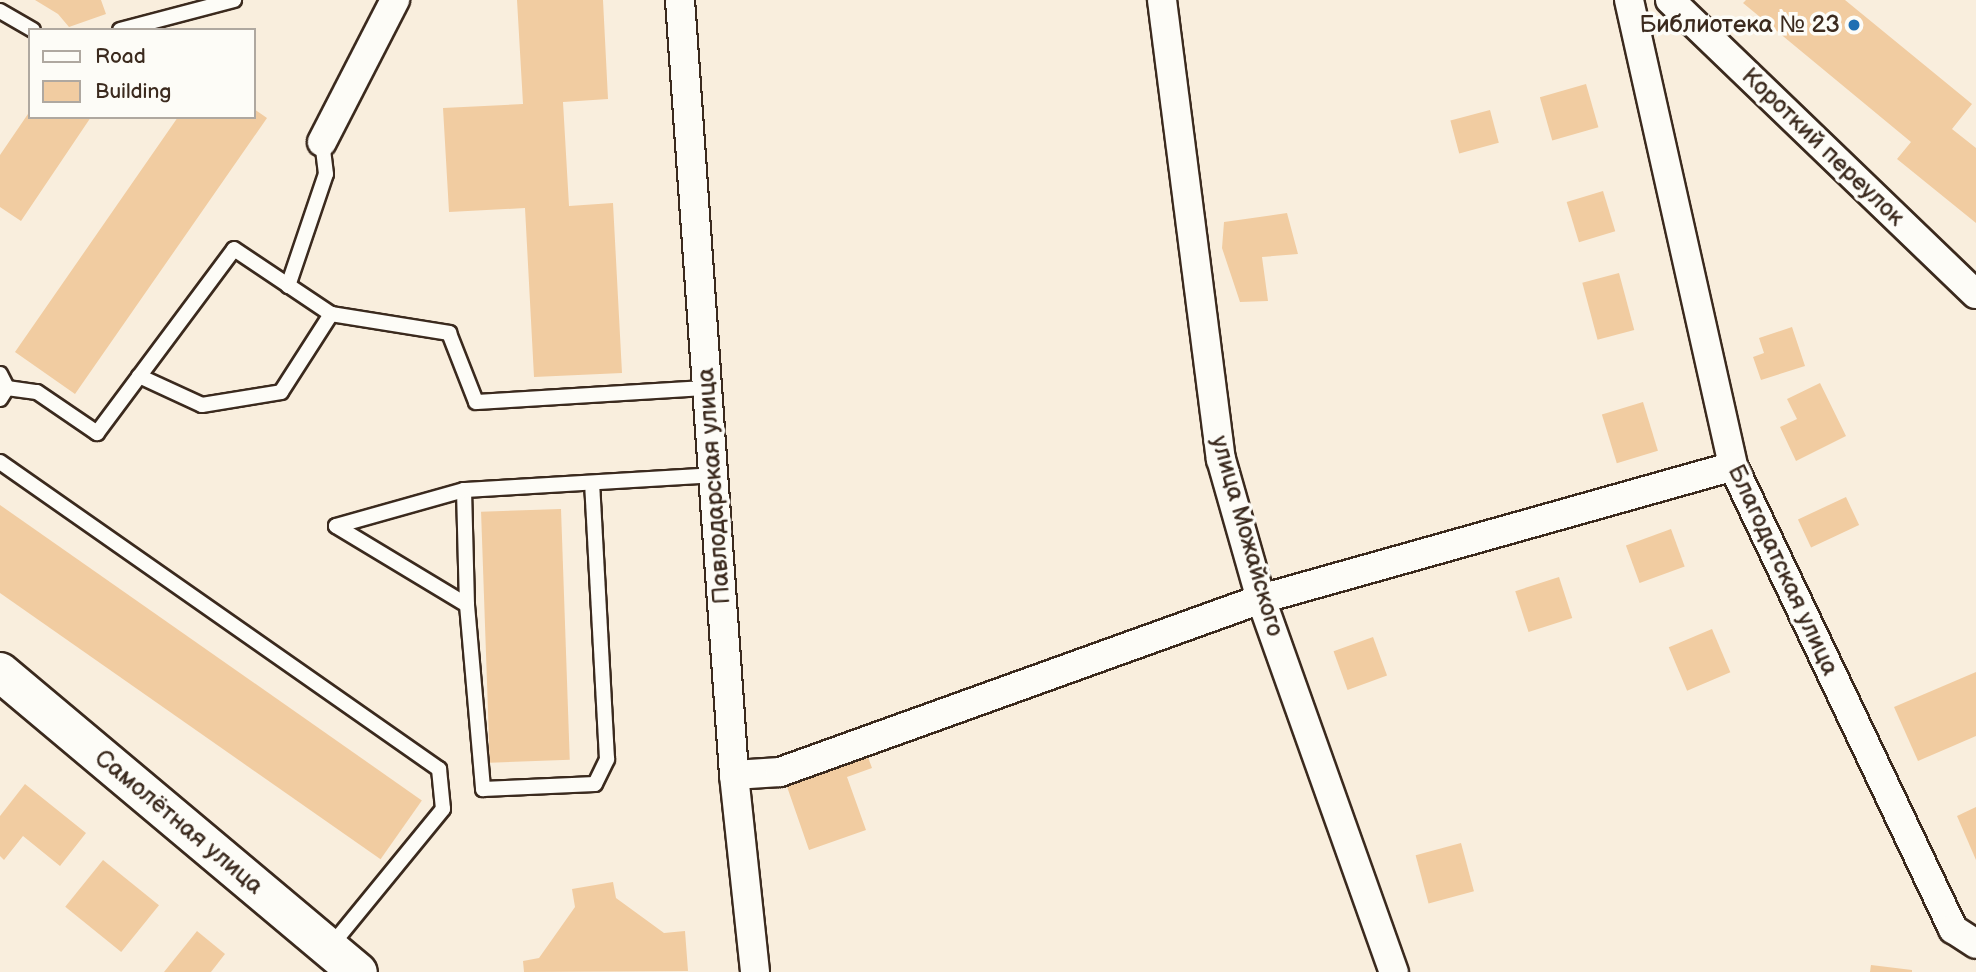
<!DOCTYPE html>
<html>
<head>
<meta charset="utf-8">
<style>
	body { margin:0 }
	#map { position:relative; width:1976px; height:972px; overflow:hidden; background:#f9eedd; font-family:"Balsamiq Sans",sans-serif }
	div>[style] { position:absolute }
	.building>* { inset:0; background:#f1cca1; transform-origin:0 0 }
	.roads { filter:drop-shadow(2px 0 #3b2a1e) drop-shadow(-2px 0 #3b2a1e) drop-shadow(0 2px #3b2a1e) drop-shadow(0 -2px #3b2a1e) }
	.service>* { height:14px; margin:-7px; padding:0 7px; transform-origin:7px; border-radius:7px; background:#fdfcf7 }
	.minor>* { height:28px; margin:-14px; padding:0 14px; transform-origin:14px; border-radius:14px; background:#fdfcf7 }
	.secondary>* { height:38px; margin:-19px; padding:0 19px; transform-origin:19px; border-radius:19px; background:#fdfcf7 }
	.dots>* { width:19px; height:19px; translate:-50% -50%; box-sizing:border-box; border:4px solid #fdfcf7; border-radius:50% }
	span { translate:-50% -50%; white-space:nowrap; text-align:center; line-height:1.15; -webkit-text-stroke:7px #fdfcf7; paint-order:stroke }
	.poi-label { font-size:24px; color:#3b2a1e }
	.right { translate:-100% -50%; text-align:right }
	.street-label { font-size:24px; color:#3b2a1e }
	.legend { position:absolute; left:28px; top:28px; width:228px; height:91px; box-sizing:border-box; background:#fdfcf7; border:2px solid #afa8a0; margin:0; padding:9px 12px; list-style:none; font-size:21px; color:#3b2a1e }
	.legend li { display:flex; align-items:center; gap:14px; height:35px }
	.legend b { width:35px; border:2px solid #afa8a0 }
</style>
</head>
<body>
<div id="map">
	<div class="building">
		<i style="clip-path:polygon(35px 0,101px 0,106px 14px,69px 27px,58px 14px)"></i>
		<i style="clip-path:polygon(517px 0,603px 0,608px 99px,563px 102px,569px 206px,613px 203px,622px 373px,534px 377px,525px 208px,449px 212px,443px 108px,523px 104px)"></i>
		<i style="clip-path:polygon(1746px 0,1845px 0,1972px 104px,1952px 129px,1976px 148px,1976px 223px,1897px 159px,1911px 142px,1743px 3px)"></i>
		<i style="left:1586px;top:84px;width:45px;height:48px;rotate:74deg"></i>
		<i style="clip-path:polygon(254px 109px,267px 118px,75px 394px,15px 352px,178px 117px,254px 117px)"></i>
		<i style="left:1490px;top:110px;width:34px;height:41px;rotate:75deg"></i>
		<i style="clip-path:polygon(30px 111px,30px 117px,91px 117px,21px 221px,0 207px,0 155px)"></i>
		<i style="left:1603px;top:191px;width:42px;height:38px;rotate:73deg"></i>
		<i style="clip-path:polygon(1287px 213px,1298px 254px,1262px 257px,1268px 301px,1240px 302px,1222px 248px,1224px 222px)"></i>
		<i style="left:1619px;top:273px;width:59px;height:38px;rotate:75deg"></i>
		<i style="clip-path:polygon(1792px 327px,1805px 366px,1761px 380px,1753px 357px,1764px 353px,1759px 338px)"></i>
		<i style="clip-path:polygon(1820px 383px,1846px 436px,1796px 461px,1780px 427px,1797px 419px,1787px 399px)"></i>
		<i style="left:1643px;top:402px;width:51px;height:43px;rotate:73deg"></i>
		<i style="left:1846px;top:497px;width:31px;height:53px;rotate:65deg"></i>
		<i style="left:0;top:505px;width:515px;height:72px;rotate:35deg"></i>
		<i style="left:561px;top:509px;width:251px;height:80px;rotate:88deg"></i>
		<i style="left:1671px;top:529px;width:40px;height:48px;rotate:70deg"></i>
		<i style="left:1559px;top:577px;width:43px;height:46px;rotate:72deg"></i>
		<i style="left:1712px;top:629px;width:47px;height:47px;rotate:67deg"></i>
		<i style="left:1373px;top:637px;width:41px;height:42px;rotate:70deg"></i>
		<i style="clip-path:polygon(1976px 672px,1976px 736px,1918px 761px,1894px 707px)"></i>
		<i style="clip-path:polygon(865px 749px,872px 768px,847px 777px,866px 830px,809px 850px,784px 778px)"></i>
		<i style="clip-path:polygon(25px 784px,86px 833px,60px 866px,23px 836px,4px 860px,0 856px,0 816px)"></i>
		<i style="clip-path:polygon(1976px 807px,1976px 860px,1957px 816px)"></i>
		<i style="left:1461px;top:843px;width:50px;height:47px;rotate:75deg"></i>
		<i style="left:103px;top:860px;width:72px;height:60px;rotate:39deg"></i>
		<i style="clip-path:polygon(613px 882px,616px 898px,664px 933px,685px 931px,688px 971px,524px 972px,523px 961px,539px 958px,575px 907px,572px 889px)"></i>
		<i style="clip-path:polygon(197px 931px,225px 954px,211px 972px,164px 972px)"></i>
		<i style="clip-path:polygon(1871px 965px,1912px 970px,1912px 972px,1870px 972px)"></i>
	</div>
	<div class="roads">
		<div class="service">
			<i style="left:0;top:11px;width:38px;rotate:30deg"></i>
			<i style="left:120px;top:30px;width:118px;rotate:-14.7deg"></i>
			<i style="left:288px;top:286px;width:118px;rotate:-71.3deg"></i>
			<i style="left:326px;top:174px;width:32px;rotate:-97deg"></i>
			<i style="left:0;top:374px;width:16px;rotate:63deg"></i>
			<i style="left:7px;top:388px;width:13px;rotate:122deg"></i>
			<i style="left:139px;top:376px;width:69px;rotate:24.7deg"></i>
			<i style="left:202px;top:405px;width:80px;rotate:-9.3deg"></i>
			<i style="left:281px;top:392px;width:93px;rotate:-57.3deg"></i>
			<i style="left:7px;top:388px;width:30px;rotate:8deg"></i>
			<i style="left:37px;top:392px;width:73px;rotate:34.3deg"></i>
			<i style="left:97px;top:433px;width:229px;rotate:-53.3deg"></i>
			<i style="left:234px;top:249px;width:117px;rotate:33.8deg"></i>
			<i style="left:331px;top:314px;width:120px;rotate:9.1deg"></i>
			<i style="left:449px;top:333px;width:74px;rotate:68.6deg"></i>
			<i style="left:476px;top:402px;width:230px;rotate:-3.5deg"></i>
			<i style="left:0;top:462px;width:536px;rotate:34.97deg"></i>
			<i style="left:439px;top:769px;width:40px;rotate:84.3deg"></i>
			<i style="left:443px;top:809px;width:178px;rotate:129.3deg"></i>
			<i style="left:464px;top:490px;width:115px;rotate:88.5deg"></i>
			<i style="left:467px;top:605px;width:185px;rotate:85deg"></i>
			<i style="left:483px;top:789px;width:112px;rotate:-2.6deg"></i>
			<i style="left:595px;top:784px;width:28px;rotate:-64deg"></i>
			<i style="left:607px;top:759px;width:276px;rotate:-93.1deg"></i>
			<i style="left:467px;top:605px;width:153px;rotate:-148.9deg"></i>
			<i style="left:336px;top:526px;width:133px;rotate:-15.7deg"></i>
			<i style="left:464px;top:490px;width:250px;rotate:-3.4deg"></i>
		</div>
		<div class="minor">
			<i style="left:680px;top:0;width:777px;rotate:86.01deg"></i>
			<i style="left:734px;top:775px;width:198px;rotate:83.9deg"></i>
			<i style="left:1162px;top:0;width:463px;rotate:82.7deg"></i>
			<i style="left:1221px;top:459px;width:146px;rotate:74.1deg"></i>
			<i style="left:1261px;top:599px;width:396px;rotate:70.4deg"></i>
			<i style="left:1629px;top:0;width:477px;rotate:77.4deg"></i>
			<i style="left:1733px;top:466px;width:513px;rotate:64.58deg"></i>
			<i style="left:1953px;top:929px;width:27px;rotate:33deg"></i>
			<i style="left:1670px;top:0;width:424px;rotate:43.9deg"></i>
			<i style="left:322px;top:142px;width:160px;rotate:-62.8deg"></i>
			<i style="left:734px;top:775px;width:46px;rotate:-3.7deg"></i>
			<i style="left:780px;top:772px;width:511px;rotate:-19.78deg"></i>
			<i style="left:1261px;top:599px;width:490px;rotate:-15.7deg"></i>
		</div>
		<div class="secondary">
			<i style="left:0;top:672px;width:467px;rotate:40deg"></i>
		</div>
	</div>
	<div class="dots">
		<i style="left:1854px;top:25px;background:#1f6fb2"></i>
	</div>
	<div class="poi-label">
		<span class="right" style="left:1840px;top:25px">Библиотека № 23</span>
	</div>
	<div class="street-label">
		<span style="left:1823px;top:147px;rotate:44deg">Короткий переулок</span>
		<span style="left:714px;top:486px;rotate:-94deg">Павлодарская улица</span>
		<span style="left:1247px;top:536px;rotate:74deg">улица Можайского</span>
		<span style="left:1783px;top:570px;rotate:65deg">Благодатская улица</span>
		<span style="left:179px;top:822px;rotate:40deg">Самолётная улица</span>
	</div>
	<ul class="legend">
	<li><b style="height:9px;background:#fdfcf7"></b>Road</li>
	<li><b style="height:19px;background:#f1cca1"></b>Building</li>
	</ul>
</div>
</body>
</html>
